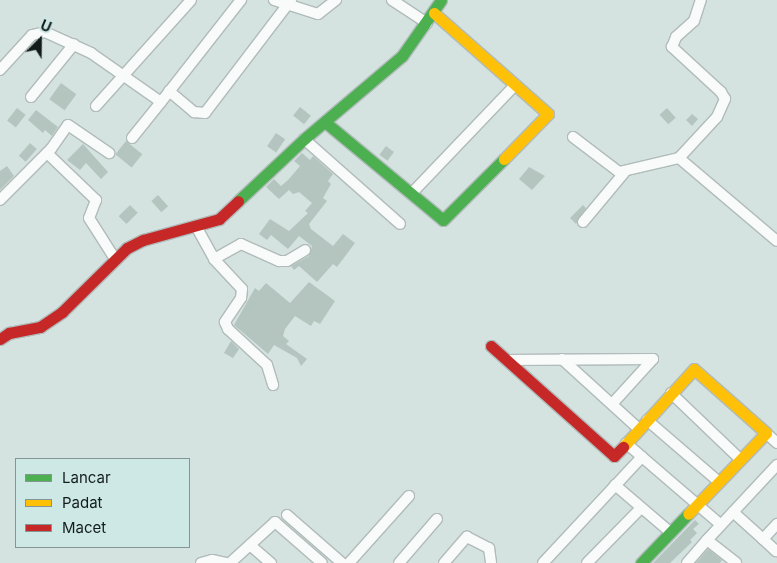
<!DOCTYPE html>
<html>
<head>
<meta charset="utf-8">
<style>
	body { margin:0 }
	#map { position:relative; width:777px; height:563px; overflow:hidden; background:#d4e2e0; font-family:Inter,sans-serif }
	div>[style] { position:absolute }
	.building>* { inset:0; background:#b4c5c0; transform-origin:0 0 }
	.roads { filter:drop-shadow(1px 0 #b0bbba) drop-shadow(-1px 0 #b0bbba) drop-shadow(0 1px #b0bbba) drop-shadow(0 -1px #b0bbba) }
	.street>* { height:10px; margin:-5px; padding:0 5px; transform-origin:5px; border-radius:5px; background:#f9fbfa }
	.fast>* { height:11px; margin:-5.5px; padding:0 5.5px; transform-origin:5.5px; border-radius:5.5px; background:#4caf50 }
	.slow>* { height:11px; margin:-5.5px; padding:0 5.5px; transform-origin:5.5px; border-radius:5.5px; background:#ffc107 }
	.jam>* { height:11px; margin:-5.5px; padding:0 5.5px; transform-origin:5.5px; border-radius:5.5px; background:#c62828 }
	span { translate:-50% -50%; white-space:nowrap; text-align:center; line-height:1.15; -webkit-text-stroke:4.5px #cee8e5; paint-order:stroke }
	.legend { position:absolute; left:15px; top:458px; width:175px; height:90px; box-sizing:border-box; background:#cee8e5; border:1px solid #839694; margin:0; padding:6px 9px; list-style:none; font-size:15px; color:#121c1b }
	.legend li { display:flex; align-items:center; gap:10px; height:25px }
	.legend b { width:25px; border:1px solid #839694 }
	.north { position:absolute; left:15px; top:15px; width:50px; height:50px; -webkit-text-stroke:4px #cee8e5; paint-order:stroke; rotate:23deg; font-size:14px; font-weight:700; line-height:20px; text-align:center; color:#121c1b }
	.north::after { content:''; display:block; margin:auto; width:18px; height:22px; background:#121c1b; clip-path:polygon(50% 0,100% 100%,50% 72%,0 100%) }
</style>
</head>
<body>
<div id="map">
	<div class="building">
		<i style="left:61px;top:83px;width:19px;height:20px;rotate:36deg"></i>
		<i style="left:300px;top:107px;width:14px;height:11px;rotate:39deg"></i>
		<i style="left:17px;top:108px;width:11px;height:16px;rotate:38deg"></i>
		<i style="left:667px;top:108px;width:13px;height:10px;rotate:48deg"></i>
		<i style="clip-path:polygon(36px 110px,58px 127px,52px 136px,45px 130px,43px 133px,28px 120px)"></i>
		<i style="clip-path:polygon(692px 114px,698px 119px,692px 126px,686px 120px)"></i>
		<i style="left:276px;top:133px;width:11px;height:16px;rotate:34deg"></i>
		<i style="left:126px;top:141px;width:21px;height:17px;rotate:39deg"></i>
		<i style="left:30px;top:143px;width:9px;height:17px;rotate:41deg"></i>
		<i style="clip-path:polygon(83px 144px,108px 172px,101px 179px,86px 163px,80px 170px,67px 160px)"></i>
		<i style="left:386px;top:146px;width:10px;height:11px;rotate:37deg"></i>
		<i style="clip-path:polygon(302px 153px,310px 160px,313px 156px,333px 174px,328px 181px,331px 184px,323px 198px,327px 201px,309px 224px,311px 229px,333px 246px,343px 234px,355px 243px,337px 267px,333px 264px,317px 282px,299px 266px,294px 270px,291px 266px,309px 256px,312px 246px,299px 236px,288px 249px,271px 235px,267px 240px,259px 234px,270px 219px,289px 231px,308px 213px,305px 211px,312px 203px,299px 192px,293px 194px,289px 190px,279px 199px,266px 187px,274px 179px,281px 186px,288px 180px,300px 166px,294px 161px)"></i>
		<i style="clip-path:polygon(7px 166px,14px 176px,0 190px,0 171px)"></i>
		<i style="clip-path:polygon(529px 167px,545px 176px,532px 190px,519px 179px)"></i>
		<i style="left:158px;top:195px;width:15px;height:9px;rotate:48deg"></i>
		<i style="left:130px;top:205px;width:11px;height:16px;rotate:45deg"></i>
		<i style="clip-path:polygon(583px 205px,586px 208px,576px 224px,570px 218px)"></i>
		<i style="clip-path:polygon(309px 282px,335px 301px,320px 324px,314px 321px,311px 326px,295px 316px,285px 329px,283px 336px,289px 341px,286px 344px,307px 359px,301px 366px,297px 358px,274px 345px,268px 354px,234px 325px,255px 288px,259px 291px,266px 283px,290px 303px)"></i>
		<i style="clip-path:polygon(231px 341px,239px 349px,233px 358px,224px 353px)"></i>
		<i style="clip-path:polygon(695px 520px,699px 524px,693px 529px,697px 533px,690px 540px,692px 542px,670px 563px,653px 563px)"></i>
		<i style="clip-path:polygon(708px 549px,722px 560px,720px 563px,696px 563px)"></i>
	</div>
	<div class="roads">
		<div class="street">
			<i style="left:274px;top:0;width:46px;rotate:17.7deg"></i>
			<i style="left:318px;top:14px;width:23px;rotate:-38deg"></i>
			<i style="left:392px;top:0;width:42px;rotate:33.3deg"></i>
			<i style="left:0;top:70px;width:47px;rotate:-47.6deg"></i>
			<i style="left:32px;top:35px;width:13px;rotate:-13deg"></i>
			<i style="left:45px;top:32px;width:51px;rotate:24.5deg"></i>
			<i style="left:91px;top:53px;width:85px;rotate:35deg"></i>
			<i style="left:161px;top:102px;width:130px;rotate:-51.9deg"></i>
			<i style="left:169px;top:91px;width:33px;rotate:40deg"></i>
			<i style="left:194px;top:112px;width:11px;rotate:5deg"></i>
			<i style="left:205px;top:113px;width:142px;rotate:-52.7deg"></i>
			<i style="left:31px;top:97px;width:68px;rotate:-50.9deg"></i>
			<i style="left:96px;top:106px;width:142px;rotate:-48.1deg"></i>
			<i style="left:573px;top:137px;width:58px;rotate:37.3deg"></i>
			<i style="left:619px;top:172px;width:62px;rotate:-13.1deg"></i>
			<i style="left:679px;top:158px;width:56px;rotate:-47.2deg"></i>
			<i style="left:717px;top:117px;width:20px;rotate:-66deg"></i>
			<i style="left:725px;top:99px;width:8px;rotate:-120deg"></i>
			<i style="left:721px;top:92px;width:67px;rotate:-137.4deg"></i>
			<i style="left:672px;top:47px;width:11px;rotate:-68deg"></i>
			<i style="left:676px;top:37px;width:24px;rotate:-42deg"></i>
			<i style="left:694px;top:21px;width:22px;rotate:-72deg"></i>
			<i style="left:132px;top:138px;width:46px;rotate:-51.1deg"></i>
			<i style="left:304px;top:139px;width:128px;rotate:41.5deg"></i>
			<i style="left:47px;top:153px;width:68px;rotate:43.8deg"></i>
			<i style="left:96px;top:200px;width:19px;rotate:111deg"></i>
			<i style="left:89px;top:218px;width:49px;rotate:57.6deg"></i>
			<i style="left:679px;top:158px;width:128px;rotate:40.3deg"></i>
			<i style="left:411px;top:194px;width:151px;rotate:-46.3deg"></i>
			<i style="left:0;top:200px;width:72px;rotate:-45deg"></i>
			<i style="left:51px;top:149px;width:29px;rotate:-55deg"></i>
			<i style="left:68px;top:125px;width:50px;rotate:34.3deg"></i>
			<i style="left:583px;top:222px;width:64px;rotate:-50.1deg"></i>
			<i style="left:197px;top:228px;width:35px;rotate:61deg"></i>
			<i style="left:214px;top:259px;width:31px;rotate:-29deg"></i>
			<i style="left:241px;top:244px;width:42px;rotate:24.1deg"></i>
			<i style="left:279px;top:261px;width:8px"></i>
			<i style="left:287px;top:261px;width:21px;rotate:-31deg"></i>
			<i style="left:214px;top:259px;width:41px;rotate:47deg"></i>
			<i style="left:242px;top:289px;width:9px;rotate:96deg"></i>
			<i style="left:241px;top:298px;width:29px;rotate:124deg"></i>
			<i style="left:225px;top:322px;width:8px;rotate:67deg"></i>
			<i style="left:228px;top:329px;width:53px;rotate:42.7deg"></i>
			<i style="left:267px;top:365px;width:21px;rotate:73deg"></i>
			<i style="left:562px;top:359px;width:104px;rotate:42.3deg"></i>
			<i style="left:506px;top:360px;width:147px;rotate:-0.4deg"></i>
			<i style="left:653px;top:359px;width:61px;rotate:132.3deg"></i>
			<i style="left:671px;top:393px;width:97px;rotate:43.7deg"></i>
			<i style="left:647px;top:420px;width:95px;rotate:40.7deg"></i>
			<i style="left:766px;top:433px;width:15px;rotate:42deg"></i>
			<i style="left:626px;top:443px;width:21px;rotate:41deg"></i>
			<i style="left:615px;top:485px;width:72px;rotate:40.5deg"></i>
			<i style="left:733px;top:512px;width:40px;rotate:42deg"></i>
			<i style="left:763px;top:539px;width:21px;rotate:-47deg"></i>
			<i style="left:287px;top:515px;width:73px;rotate:41.1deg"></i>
			<i style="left:763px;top:539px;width:18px;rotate:43deg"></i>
			<i style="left:707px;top:540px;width:103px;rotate:-47deg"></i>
			<i style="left:250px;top:545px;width:28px;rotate:41deg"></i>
			<i style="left:201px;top:563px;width:11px;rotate:-15deg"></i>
			<i style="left:212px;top:560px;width:14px;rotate:12deg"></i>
			<i style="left:230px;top:563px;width:61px;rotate:-42.3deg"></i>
			<i style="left:275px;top:522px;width:62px;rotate:41.1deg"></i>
			<i style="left:349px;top:563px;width:90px;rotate:-48.2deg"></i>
			<i style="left:399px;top:563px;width:58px;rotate:-49.2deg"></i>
			<i style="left:444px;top:563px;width:35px;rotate:-49deg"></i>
			<i style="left:467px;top:537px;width:25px;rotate:27deg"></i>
			<i style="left:489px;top:548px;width:15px;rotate:82deg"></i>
			<i style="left:543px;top:563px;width:145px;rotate:-47deg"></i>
			<i style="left:642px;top:457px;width:104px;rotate:40.7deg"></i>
			<i style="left:587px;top:563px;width:77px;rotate:-45.5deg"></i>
			<i style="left:687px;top:563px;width:30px;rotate:-49deg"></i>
			<i style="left:707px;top:540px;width:37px;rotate:38deg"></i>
		</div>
		<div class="fast">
			<i style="left:325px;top:122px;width:153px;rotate:39.7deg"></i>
			<i style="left:443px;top:220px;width:86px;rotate:-45deg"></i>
			<i style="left:238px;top:201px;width:91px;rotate:-43.2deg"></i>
			<i style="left:304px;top:139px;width:128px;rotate:-40.3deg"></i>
			<i style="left:402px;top:56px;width:68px;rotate:-55.1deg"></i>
			<i style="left:641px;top:563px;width:68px;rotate:-46.2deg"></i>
		</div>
		<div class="slow">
			<i style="left:434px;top:13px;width:152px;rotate:41.5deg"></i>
			<i style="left:548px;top:114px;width:63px;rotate:134.4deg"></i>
			<i style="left:623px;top:447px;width:105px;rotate:-47.7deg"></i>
			<i style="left:694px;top:369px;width:96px;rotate:41.6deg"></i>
			<i style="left:766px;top:433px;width:112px;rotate:133.9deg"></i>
		</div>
		<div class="jam">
			<i style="left:0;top:339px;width:11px;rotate:-34deg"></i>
			<i style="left:9px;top:333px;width:32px;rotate:-11deg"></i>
			<i style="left:40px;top:327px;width:27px;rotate:-34deg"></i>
			<i style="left:62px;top:312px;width:91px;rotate:-44.6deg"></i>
			<i style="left:127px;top:248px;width:18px;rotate:-27deg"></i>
			<i style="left:143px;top:240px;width:79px;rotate:-15.4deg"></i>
			<i style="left:219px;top:219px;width:26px;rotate:-43deg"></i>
			<i style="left:491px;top:346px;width:165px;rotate:41.8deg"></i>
			<i style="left:614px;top:456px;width:13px;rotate:-45deg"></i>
		</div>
	</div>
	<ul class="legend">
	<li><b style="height:6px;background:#4caf50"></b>Lancar</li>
	<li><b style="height:6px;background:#ffc107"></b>Padat</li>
	<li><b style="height:6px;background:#c62828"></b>Macet</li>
	</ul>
	<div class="north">U</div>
</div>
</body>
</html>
